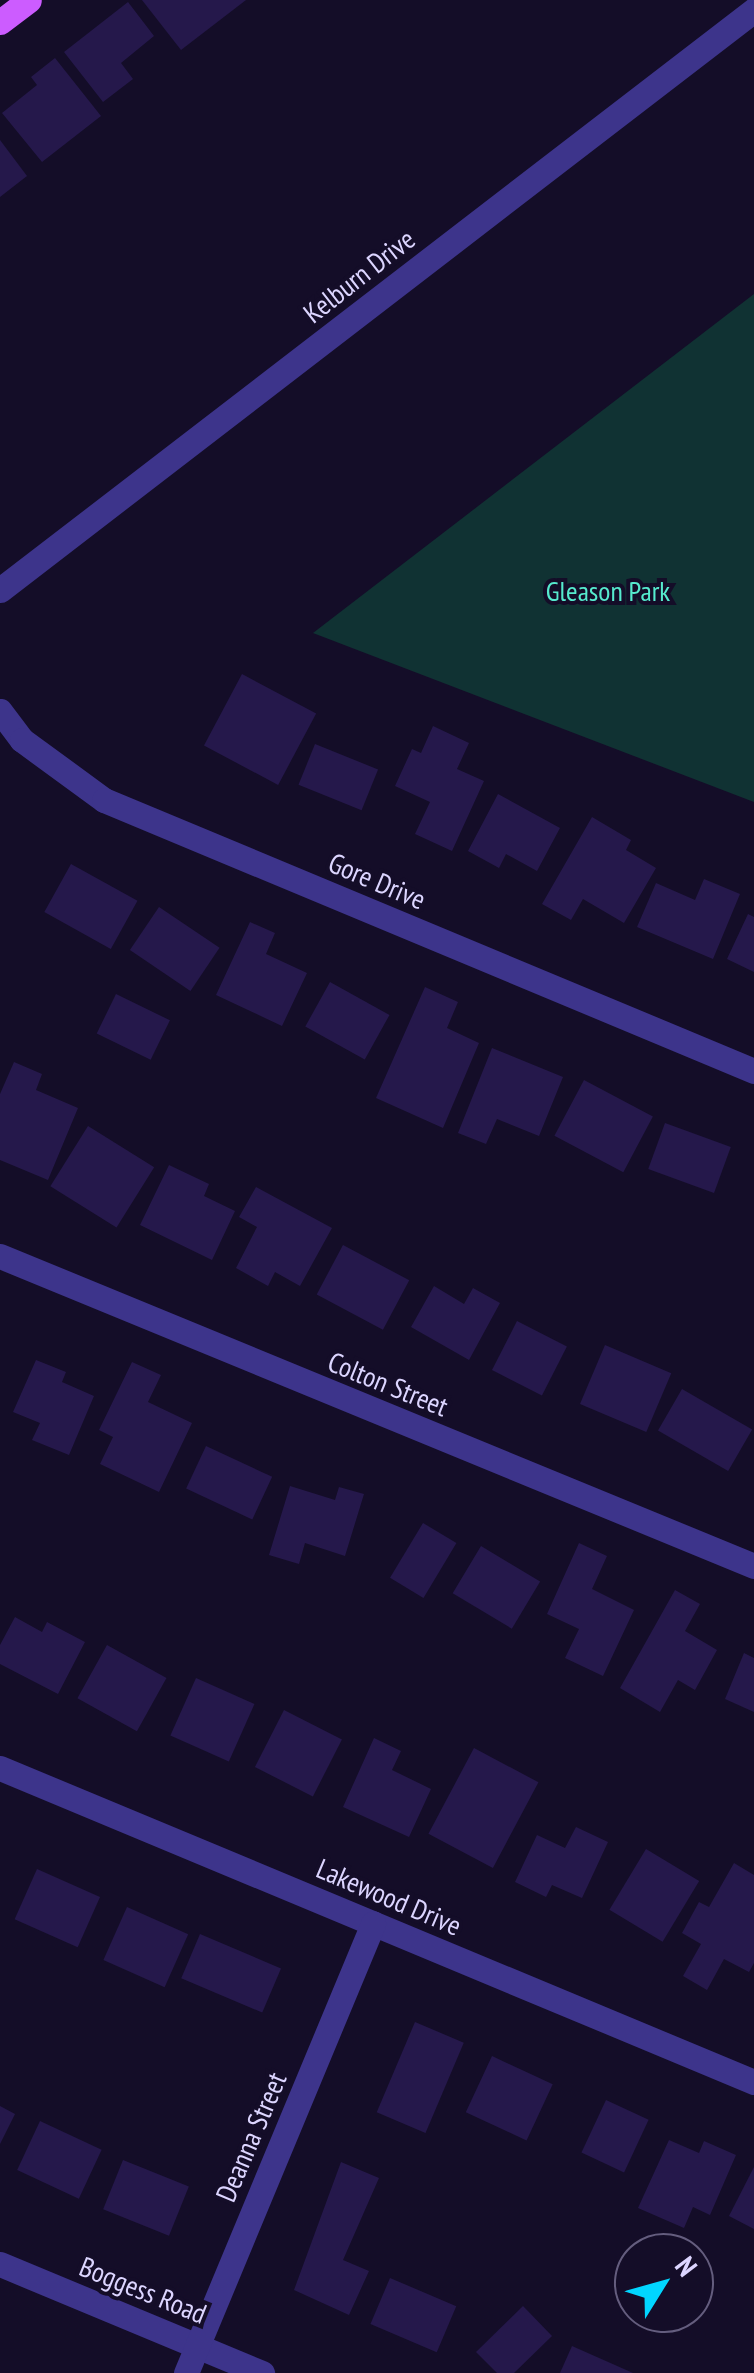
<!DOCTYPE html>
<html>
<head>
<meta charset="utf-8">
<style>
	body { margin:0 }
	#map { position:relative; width:754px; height:2373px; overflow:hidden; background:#140d28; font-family:"PT Sans Narrow",sans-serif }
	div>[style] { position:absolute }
	.green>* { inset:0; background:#103233 }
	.building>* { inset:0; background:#25184b; transform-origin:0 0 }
	.minor>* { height:25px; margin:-12.5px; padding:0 12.5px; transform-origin:12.5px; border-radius:12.5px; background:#3d348b }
	.major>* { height:25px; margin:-12.5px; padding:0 12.5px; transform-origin:12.5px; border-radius:12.5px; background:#cc5cff }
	span { translate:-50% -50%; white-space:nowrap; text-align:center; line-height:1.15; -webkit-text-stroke:8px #140d28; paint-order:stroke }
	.street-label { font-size:28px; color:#dcd5ff }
	.park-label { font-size:28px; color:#56eace }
	.north { position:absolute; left:614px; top:2233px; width:100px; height:100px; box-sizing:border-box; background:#140d28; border:2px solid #645d7e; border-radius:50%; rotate:53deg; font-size:28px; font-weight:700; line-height:40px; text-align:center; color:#dcd5ff }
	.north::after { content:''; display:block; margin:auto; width:35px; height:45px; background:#01d6ff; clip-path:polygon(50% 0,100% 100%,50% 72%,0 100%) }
</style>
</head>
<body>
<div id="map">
	<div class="green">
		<i style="clip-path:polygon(754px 294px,754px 802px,313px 633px)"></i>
	</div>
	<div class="building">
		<i style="clip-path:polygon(142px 0,246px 0,181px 50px)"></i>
		<i style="clip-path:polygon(128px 2px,154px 36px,121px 63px,133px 79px,103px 102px,64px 52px)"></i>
		<i style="clip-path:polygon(55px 58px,101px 116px,42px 162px,2px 113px,37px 85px,31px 77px)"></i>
		<i style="clip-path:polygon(0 140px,27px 176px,0 197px)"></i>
		<i style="left:242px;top:674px;width:84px;height:81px;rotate:28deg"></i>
		<i style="clip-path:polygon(433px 726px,469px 743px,457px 769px,484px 781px,452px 851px,415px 834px,430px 802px,395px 786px,412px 749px,421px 753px)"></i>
		<i style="left:315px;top:744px;width:68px;height:44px;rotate:22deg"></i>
		<i style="clip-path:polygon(498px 794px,560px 828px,537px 871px,506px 854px,499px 868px,468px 851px)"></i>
		<i style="clip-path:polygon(592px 817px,631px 840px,626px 850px,656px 868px,624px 923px,583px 899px,571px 920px,542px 904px)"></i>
		<i style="left:71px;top:864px;width:76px;height:55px;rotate:29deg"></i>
		<i style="clip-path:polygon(704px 879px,740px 894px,713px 959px,637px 927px,656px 883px,695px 900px)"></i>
		<i style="left:159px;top:907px;width:73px;height:52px;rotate:34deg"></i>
		<i style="clip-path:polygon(748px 914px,754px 917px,754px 972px,727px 959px)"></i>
		<i style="clip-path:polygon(250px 922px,275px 933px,266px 954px,307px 973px,282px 1026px,216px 995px)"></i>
		<i style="left:330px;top:982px;width:68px;height:51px;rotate:29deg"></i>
		<i style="clip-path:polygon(425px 987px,458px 1002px,447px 1028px,479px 1043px,443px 1128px,376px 1098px)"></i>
		<i style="left:116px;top:994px;width:60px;height:44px;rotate:26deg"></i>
		<i style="clip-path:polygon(492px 1048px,563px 1077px,539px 1136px,497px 1119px,486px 1144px,458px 1133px)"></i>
		<i style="clip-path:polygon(14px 1062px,42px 1074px,36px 1090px,78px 1108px,48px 1180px,0 1160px,0 1094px)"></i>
		<i style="left:584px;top:1080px;width:78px;height:63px;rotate:28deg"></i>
		<i style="left:665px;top:1123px;width:70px;height:49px;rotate:20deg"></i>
		<i style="left:88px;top:1126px;width:78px;height:71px;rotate:32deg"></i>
		<i style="clip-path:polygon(169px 1165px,209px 1184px,204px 1196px,235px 1211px,212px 1260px,140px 1225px)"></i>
		<i style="clip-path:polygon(256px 1187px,332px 1228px,300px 1286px,275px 1272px,268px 1286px,236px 1268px,257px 1227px,239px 1217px)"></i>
		<i style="left:343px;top:1245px;width:75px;height:56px;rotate:28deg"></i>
		<i style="clip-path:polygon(434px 1286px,464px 1304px,473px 1288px,500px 1303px,469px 1360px,411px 1327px)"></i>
		<i style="left:517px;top:1321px;width:56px;height:55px;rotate:27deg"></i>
		<i style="left:605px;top:1345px;width:72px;height:64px;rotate:23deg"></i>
		<i style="clip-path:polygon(36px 1360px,66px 1372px,62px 1382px,94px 1396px,69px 1455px,32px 1440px,40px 1423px,13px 1412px)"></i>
		<i style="clip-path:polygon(132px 1362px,161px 1375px,148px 1402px,192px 1423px,159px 1492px,100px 1464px,113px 1437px,99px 1430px)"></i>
		<i style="left:682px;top:1389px;width:81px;height:48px;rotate:30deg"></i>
		<i style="left:206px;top:1446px;width:73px;height:47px;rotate:25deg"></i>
		<i style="clip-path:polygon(290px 1486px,335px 1500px,339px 1487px,364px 1494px,345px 1556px,305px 1543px,299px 1564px,269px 1555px)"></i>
		<i style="left:423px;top:1523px;width:39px;height:64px;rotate:31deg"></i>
		<i style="clip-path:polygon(579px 1543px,607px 1556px,592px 1589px,634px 1610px,603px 1676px,565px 1658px,579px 1629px,547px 1614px)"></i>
		<i style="left:481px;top:1546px;width:69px;height:55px;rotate:31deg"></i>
		<i style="clip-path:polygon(675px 1590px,700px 1604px,685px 1631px,717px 1650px,695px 1690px,678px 1680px,660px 1712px,620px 1688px)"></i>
		<i style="clip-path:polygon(15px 1617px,42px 1632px,47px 1622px,85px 1642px,58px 1694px,0 1664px,0 1645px)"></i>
		<i style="left:107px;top:1645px;width:68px;height:61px;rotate:29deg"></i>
		<i style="clip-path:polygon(744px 1653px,754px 1658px,754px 1712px,725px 1699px)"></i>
		<i style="left:196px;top:1678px;width:64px;height:63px;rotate:24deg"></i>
		<i style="left:284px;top:1710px;width:65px;height:64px;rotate:27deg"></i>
		<i style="clip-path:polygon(374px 1738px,401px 1751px,392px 1770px,431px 1789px,409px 1837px,343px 1807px)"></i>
		<i style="left:474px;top:1748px;width:73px;height:97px;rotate:28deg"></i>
		<i style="clip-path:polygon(576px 1827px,608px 1842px,582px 1898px,552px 1885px,546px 1897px,515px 1882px,537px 1835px,565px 1848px)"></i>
		<i style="left:646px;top:1849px;width:62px;height:71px;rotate:31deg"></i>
		<i style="clip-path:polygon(734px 1863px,754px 1875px,754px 1963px,749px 1972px,724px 1959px,707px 1990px,683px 1976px,701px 1944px,682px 1933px,699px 1902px,709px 1907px)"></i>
		<i style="left:37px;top:1869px;width:69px;height:55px;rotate:24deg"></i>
		<i style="left:127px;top:1907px;width:67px;height:58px;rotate:24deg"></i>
		<i style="left:200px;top:1934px;width:88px;height:48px;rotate:23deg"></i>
		<i style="left:415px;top:2022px;width:53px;height:98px;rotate:23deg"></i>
		<i style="left:492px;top:2056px;width:67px;height:62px;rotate:25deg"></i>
		<i style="left:606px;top:2100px;width:47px;height:58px;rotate:25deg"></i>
		<i style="clip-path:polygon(0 2106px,15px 2114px,0 2144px)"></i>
		<i style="left:40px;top:2121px;width:68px;height:54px;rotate:25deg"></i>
		<i style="clip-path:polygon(669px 2140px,699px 2153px,704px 2141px,736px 2155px,710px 2215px,693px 2207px,684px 2228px,638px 2208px)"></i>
		<i style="left:123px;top:2160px;width:71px;height:53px;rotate:22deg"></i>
		<i style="clip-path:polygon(341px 2162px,379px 2178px,343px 2260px,369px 2271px,349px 2315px,294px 2290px)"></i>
		<i style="clip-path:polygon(754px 2167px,754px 2229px,729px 2216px)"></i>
		<i style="left:390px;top:2278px;width:72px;height:50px;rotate:23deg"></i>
		<i style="clip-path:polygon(523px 2306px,552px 2336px,514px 2373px,497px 2373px,476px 2352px)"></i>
		<i style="clip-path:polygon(572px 2346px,633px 2373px,560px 2373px)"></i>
	</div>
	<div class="minor">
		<i style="left:0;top:590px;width:951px;rotate:-37.57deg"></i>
		<i style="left:0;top:711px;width:36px;rotate:53deg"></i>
		<i style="left:22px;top:740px;width:102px;rotate:36.2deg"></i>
		<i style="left:104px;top:800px;width:704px;rotate:22.63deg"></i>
		<i style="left:0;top:1256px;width:815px;rotate:22.35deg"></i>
		<i style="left:0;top:1768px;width:817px;rotate:22.61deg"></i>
		<i style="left:0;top:2264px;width:284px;rotate:22.6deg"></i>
		<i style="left:186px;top:2373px;width:487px;rotate:-67.4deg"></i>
	</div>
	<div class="major">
		<i style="left:0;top:22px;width:36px;rotate:-37deg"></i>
	</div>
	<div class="street-label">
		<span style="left:359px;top:276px;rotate:-38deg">Kelburn Drive</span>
		<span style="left:377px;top:881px;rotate:23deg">Gore Drive</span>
		<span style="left:388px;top:1384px;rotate:22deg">Colton Street</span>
		<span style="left:389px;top:1897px;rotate:23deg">Lakewood Drive</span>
		<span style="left:251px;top:2137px;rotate:-67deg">Deanna Street</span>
		<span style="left:143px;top:2290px;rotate:22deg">Boggess Road</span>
	</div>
	<div class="park-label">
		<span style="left:608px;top:591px">Gleason Park</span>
	</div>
	<div class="north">N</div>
</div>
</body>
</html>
